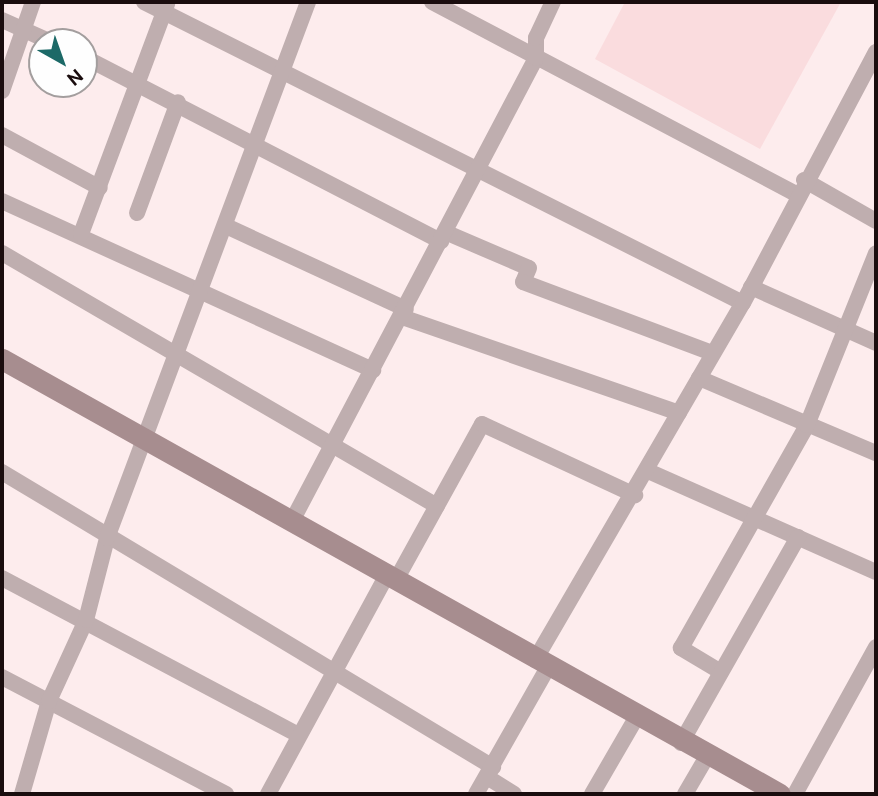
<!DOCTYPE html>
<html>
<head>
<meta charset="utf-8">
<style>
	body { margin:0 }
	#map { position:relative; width:878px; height:796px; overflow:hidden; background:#fdeced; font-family:Ubuntu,sans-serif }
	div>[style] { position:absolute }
	.built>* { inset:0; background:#fadcde }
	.street>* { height:16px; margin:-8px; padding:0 8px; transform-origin:8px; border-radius:8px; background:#bfaeaf }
	.secondary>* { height:21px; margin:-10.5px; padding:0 10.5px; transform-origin:10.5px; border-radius:10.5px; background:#a78d8f }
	span { translate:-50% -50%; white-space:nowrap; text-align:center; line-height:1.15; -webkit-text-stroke:7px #fefefe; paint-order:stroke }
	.frame { position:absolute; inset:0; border:4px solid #1a0d0e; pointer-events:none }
	.north { position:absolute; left:28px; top:28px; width:70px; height:70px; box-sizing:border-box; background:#fefefe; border:2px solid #a39e9e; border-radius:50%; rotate:140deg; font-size:19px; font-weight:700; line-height:28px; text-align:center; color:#1a0d0e }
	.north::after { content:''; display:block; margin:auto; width:24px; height:32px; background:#1c6967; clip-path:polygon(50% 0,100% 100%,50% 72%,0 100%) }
</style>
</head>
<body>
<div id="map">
	<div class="built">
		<i style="clip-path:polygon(625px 2px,841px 2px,760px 149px,595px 59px)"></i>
	</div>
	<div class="street">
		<i style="left:144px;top:2px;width:670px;rotate:26.68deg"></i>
		<i style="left:432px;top:2px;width:414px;rotate:27.8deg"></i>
		<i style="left:2px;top:20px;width:54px;rotate:24.2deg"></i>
		<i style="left:84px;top:57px;width:402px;rotate:27.3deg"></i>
		<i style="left:2px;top:91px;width:94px;rotate:-70.8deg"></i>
		<i style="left:2px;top:135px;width:111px;rotate:28.4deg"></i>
		<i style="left:804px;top:180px;width:83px;rotate:29.7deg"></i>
		<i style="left:2px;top:201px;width:408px;rotate:24.5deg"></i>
		<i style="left:137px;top:213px;width:118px;rotate:-69.7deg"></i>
		<i style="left:226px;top:226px;width:198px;rotate:24.8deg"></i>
		<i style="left:445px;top:232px;width:91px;rotate:23.2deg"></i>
		<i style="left:529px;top:268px;width:15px;rotate:113deg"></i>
		<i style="left:523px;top:282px;width:202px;rotate:20.6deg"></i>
		<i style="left:81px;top:234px;width:246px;rotate:-69.5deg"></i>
		<i style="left:2px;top:253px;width:503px;rotate:30.18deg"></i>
		<i style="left:751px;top:287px;width:137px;rotate:24.1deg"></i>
		<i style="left:402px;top:317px;width:293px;rotate:19.1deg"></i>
		<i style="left:699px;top:378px;width:192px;rotate:23deg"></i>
		<i style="left:648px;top:471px;width:249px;rotate:23.9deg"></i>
		<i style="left:2px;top:472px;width:573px;rotate:31deg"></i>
		<i style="left:291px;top:523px;width:526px;rotate:-62.22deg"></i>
		<i style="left:536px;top:58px;width:20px;rotate:-90deg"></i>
		<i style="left:536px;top:38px;width:40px;rotate:-65deg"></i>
		<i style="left:2px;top:578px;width:335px;rotate:27.9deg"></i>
		<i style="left:396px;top:580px;width:178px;rotate:-61.1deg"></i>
		<i style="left:482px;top:424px;width:169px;rotate:24.9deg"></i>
		<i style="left:535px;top:660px;width:413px;rotate:-59.8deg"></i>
		<i style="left:743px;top:303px;width:284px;rotate:-62.1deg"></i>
		<i style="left:721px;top:672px;width:47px;rotate:-149deg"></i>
		<i style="left:681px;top:648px;width:256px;rotate:-60.5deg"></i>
		<i style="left:807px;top:425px;width:185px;rotate:-68.1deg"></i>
		<i style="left:2px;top:677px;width:253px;rotate:27.6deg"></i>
		<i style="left:681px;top:743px;width:237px;rotate:-60.4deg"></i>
		<i style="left:487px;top:777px;width:32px;rotate:32deg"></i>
		<i style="left:22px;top:794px;width:97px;rotate:-73.8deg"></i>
		<i style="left:49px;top:701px;width:89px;rotate:-65.4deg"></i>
		<i style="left:86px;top:620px;width:85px;rotate:-75.6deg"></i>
		<i style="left:107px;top:538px;width:572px;rotate:-69.44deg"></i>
		<i style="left:268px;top:794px;width:249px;rotate:-61.5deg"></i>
		<i style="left:476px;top:794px;width:146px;rotate:-60.4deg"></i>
		<i style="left:592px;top:794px;width:88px;rotate:-59.9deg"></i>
		<i style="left:685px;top:794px;width:42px;rotate:-59.7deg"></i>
		<i style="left:795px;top:794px;width:168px;rotate:-61.1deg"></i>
	</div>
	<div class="secondary">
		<i style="left:2px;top:359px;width:891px;rotate:29.21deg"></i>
	</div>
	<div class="frame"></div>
	<div class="north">N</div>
</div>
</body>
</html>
